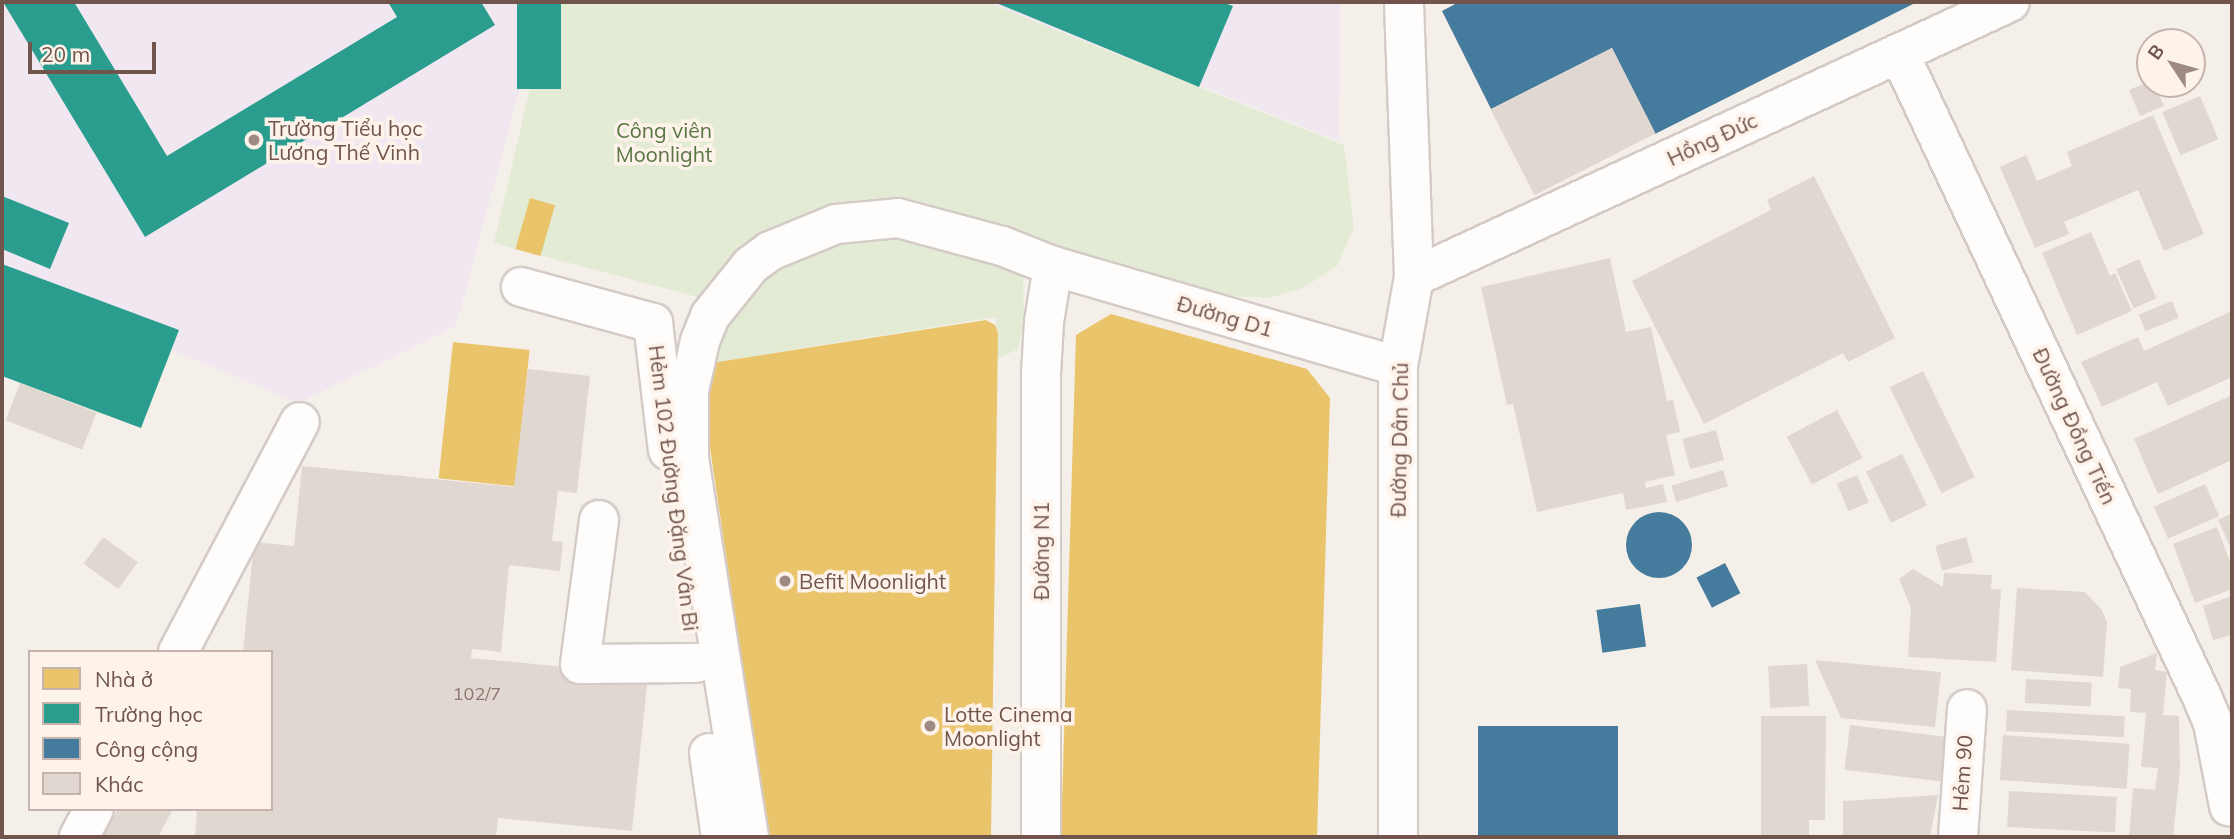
<!DOCTYPE html>
<html>
<head>
<meta charset="utf-8">
<style>
	body { margin:0 }
	#map { position:relative; width:2234px; height:839px; overflow:hidden; background:#f5efe9; font-family:Mulish,sans-serif }
	div>[style] { position:absolute }
	.education>* { inset:0; background:#f0e7f1 }
	.green>* { inset:0; background:#e4ebd5 }
	.homes>* { inset:0; background:#e9c46a; transform-origin:0 0 }
	.schools>* { inset:0; background:#2a9d8f; transform-origin:0 0 }
	.public>* { inset:0; background:#457b9d; transform-origin:0 0 }
	.round { border-radius:50% }
	.building>* { inset:0; background:#e1d7d1; transform-origin:0 0 }
	.roads { filter:drop-shadow(2px 0 #d4cbc7) drop-shadow(-2px 0 #d4cbc7) drop-shadow(0 2px #d4cbc7) drop-shadow(0 -2px #d4cbc7) }
	.minor>* { height:38px; margin:-19px; padding:0 19px; transform-origin:19px; border-radius:19px; background:#fefdfc }
	.dots>* { width:19px; height:19px; translate:-50% -50%; box-sizing:border-box; border:4px solid #fef3ea; border-radius:50% }
	span { translate:-50% -50%; white-space:nowrap; text-align:center; line-height:1.15; -webkit-text-stroke:7px #fef3ea; paint-order:stroke }
	.number-label { font-size:18px; color:#8f7770 }
	.number-label span { -webkit-text-stroke-width:0 }
	.poi-label { font-size:21px; color:#71544c }
	.left { translate:0 -50%; text-align:left }
	.park-label { font-size:21px; color:#5a7645 }
	.street-label { font-size:21px; color:#71544c }
	.frame { position:absolute; inset:0; border:4px solid #71544c; pointer-events:none }
	.legend { position:absolute; left:28px; top:650px; width:245px; height:161px; box-sizing:border-box; background:#fef3ea; border:2px solid #c6b3ab; margin:0; padding:9px 12px; list-style:none; font-size:21px; color:#71544c }
	.legend li { display:flex; align-items:center; gap:14px; height:35px }
	.legend b { width:35px; border:2px solid #c6b3ab }
	.north { position:absolute; left:2136px; top:28px; width:70px; height:70px; box-sizing:border-box; background:#fef3ea; border:2px solid #c6b3ab; border-radius:50%; rotate:306deg; font-size:19px; font-weight:700; line-height:28px; text-align:center; color:#71544c }
	.north::after { content:''; display:block; margin:auto; width:24px; height:32px; background:#9f8a83; clip-path:polygon(50% 0,100% 100%,50% 72%,0 100%) }
	.scale { position:absolute; left:28px; top:42px; width:128px; height:32px; box-sizing:border-box; border:4px solid #71544c; border-top:0; padding-left:9px; font-size:21px; line-height:24px; white-space:nowrap; color:#71544c; -webkit-text-stroke:5px #fef3ea; paint-order:stroke }
</style>
</head>
<body>
<div id="map">
	<div class="education">
		<i style="clip-path:polygon(2px 2px,543px 2px,456px 326px,299px 403px,2px 279px)"></i>
		<i style="clip-path:polygon(987px 2px,1340px 2px,1339px 141px)"></i>
	</div>
	<div class="green">
		<i style="clip-path:polygon(550px 2px,986px 2px,1344px 145px,1354px 228px,1337px 266px,1303px 288px,1268px 298px,1229px 296px,1069px 252px,875px 208px,705px 299px,494px 243px)"></i>
		<i style="clip-path:polygon(887px 228px,1023px 273px,1024px 321px,1018px 349px,997px 359px,996px 317px,711px 363px,729px 312px,771px 263px)"></i>
	</div>
	<div class="homes">
		<i style="left:530px;top:198px;width:26px;height:53px;rotate:16deg"></i>
		<i style="clip-path:polygon(1111px 314px,1307px 369px,1330px 398px,1317px 837px,1061px 837px,1076px 335px)"></i>
		<i style="clip-path:polygon(986px 320px,995px 325px,998px 333px,991px 837px,768px 837px,699px 374px,711px 363px)"></i>
		<i style="left:453px;top:342px;width:77px;height:137px;rotate:6deg"></i>
	</div>
	<div class="schools">
		<i style="clip-path:polygon(3px 2px,74px 2px,167px 156px,397px 17px,388px 2px,481px 2px,495px 25px,145px 237px)"></i>
		<i style="left:517px;top:2px;width:44px;height:87px"></i>
		<i style="clip-path:polygon(994px 2px,1222px 2px,1233px 6px,1199px 87px)"></i>
		<i style="clip-path:polygon(2px 196px,69px 223px,50px 269px,2px 249px)"></i>
		<i style="clip-path:polygon(2px 264px,179px 330px,141px 428px,2px 376px)"></i>
	</div>
	<div class="public">
		<i style="clip-path:polygon(1459px 2px,1917px 2px,1655px 134px,1612px 48px,1491px 109px,1442px 11px)"></i>
		<i class="round" style="left:1626px;top:512px;width:66px;height:66px"></i>
		<i style="left:1725px;top:563px;width:34px;height:32px;rotate:63deg"></i>
		<i style="left:1640px;top:604px;width:43px;height:44px;rotate:82deg"></i>
		<i style="left:1618px;top:726px;width:111px;height:140px;rotate:90deg"></i>
	</div>
	<div class="building">
		<i style="left:1612px;top:48px;width:96px;height:136px;rotate:63deg"></i>
		<i style="clip-path:polygon(2150px 81px,2155px 84px,2164px 106px,2140px 116px,2129px 90px)"></i>
		<i style="left:2200px;top:96px;width:47px;height:41px;rotate:67deg"></i>
		<i style="clip-path:polygon(2153px 115px,2204px 234px,2164px 251px,2138px 190px,2064px 222px,2069px 234px,2035px 248px,2000px 167px,2026px 155px,2037px 181px,2072px 166px,2067px 152px)"></i>
		<i style="clip-path:polygon(1814px 176px,1895px 338px,1848px 362px,1843px 353px,1704px 424px,1632px 281px,1771px 210px,1767px 200px)"></i>
		<i style="clip-path:polygon(2091px 232px,2110px 276px,2115px 273px,2132px 311px,2077px 335px,2042px 253px)"></i>
		<i style="clip-path:polygon(1610px 258px,1626px 332px,1651px 327px,1667px 401px,1673px 400px,1680px 432px,1666px 435px,1675px 475px,1645px 482px,1646px 488px,1663px 484px,1667px 502px,1626px 510px,1623px 493px,1537px 512px,1513px 404px,1507px 405px,1481px 287px)"></i>
		<i style="left:2139px;top:259px;width:43px;height:25px;rotate:66deg"></i>
		<i style="left:2172px;top:301px;width:18px;height:36px;rotate:68deg"></i>
		<i style="clip-path:polygon(2232px 311px,2232px 377px,2168px 406px,2157px 382px,2102px 407px,2081px 362px,2138px 337px,2144px 351px)"></i>
		<i style="clip-path:polygon(528px 369px,590px 376px,577px 493px,558px 491px,552px 541px,563px 542px,560px 571px,509px 565px,501px 652px,472px 649px,471px 658px,648px 675px,632px 831px,498px 818px,496px 837px,195px 837px,197px 809px,271px 809px,271px 652px,243px 652px,254px 542px,294px 546px,302px 466px,514px 487px)"></i>
		<i style="left:1923px;top:371px;width:118px;height:37px;rotate:64deg"></i>
		<i style="left:20px;top:383px;width:82px;height:40px;rotate:21deg"></i>
		<i style="clip-path:polygon(2232px 395px,2232px 460px,2158px 494px,2134px 439px)"></i>
		<i style="left:1837px;top:410px;width:54px;height:57px;rotate:62deg"></i>
		<i style="left:1716px;top:430px;width:31px;height:35px;rotate:75deg"></i>
		<i style="left:1902px;top:454px;width:57px;height:40px;rotate:64deg"></i>
		<i style="left:1723px;top:470px;width:17px;height:54px;rotate:73deg"></i>
		<i style="left:1857px;top:475px;width:30px;height:22px;rotate:67deg"></i>
		<i style="left:2205px;top:484px;width:35px;height:56px;rotate:66deg"></i>
		<i style="clip-path:polygon(2232px 513px,2232px 551px,2218px 520px)"></i>
		<i style="clip-path:polygon(2217px 527px,2232px 567px,2232px 589px,2195px 603px,2173px 544px)"></i>
		<i style="left:103px;top:537px;width:43px;height:33px;rotate:36deg"></i>
		<i style="left:1966px;top:537px;width:26px;height:32px;rotate:74deg"></i>
		<i style="clip-path:polygon(1913px 569px,1943px 587px,1944px 573px,1992px 575px,1991px 589px,2001px 590px,1996px 662px,1908px 657px,1911px 608px,1899px 579px)"></i>
		<i style="clip-path:polygon(2017px 588px,2085px 592px,2102px 610px,2107px 623px,2103px 677px,2011px 670px)"></i>
		<i style="clip-path:polygon(2232px 596px,2232px 635px,2213px 640px,2203px 606px)"></i>
		<i style="clip-path:polygon(2157px 653px,2155px 670px,2167px 672px,2163px 715px,2179px 716px,2180px 770px,2173px 837px,2129px 837px,2133px 788px,2155px 790px,2158px 768px,2141px 767px,2146px 713px,2130px 712px,2131px 689px,2118px 688px,2120px 667px)"></i>
		<i style="clip-path:polygon(1815px 660px,1941px 672px,1935px 727px,1841px 718px)"></i>
		<i style="left:1807px;top:664px;width:42px;height:39px;rotate:87deg"></i>
		<i style="left:2026px;top:679px;width:66px;height:24px;rotate:3deg"></i>
		<i style="left:2007px;top:710px;width:118px;height:21px;rotate:3deg"></i>
		<i style="clip-path:polygon(1761px 716px,1826px 716px,1825px 820px,1809px 820px,1809px 837px,1761px 837px)"></i>
		<i style="left:1850px;top:725px;width:98px;height:45px;rotate:7deg"></i>
		<i style="left:2003px;top:735px;width:127px;height:45px;rotate:4deg"></i>
		<i style="left:2009px;top:791px;width:108px;height:36px;rotate:3deg"></i>
		<i style="clip-path:polygon(1938px 795px,1930px 837px,1843px 837px,1843px 801px)"></i>
		<i style="clip-path:polygon(118px 809px,173px 809px,158px 837px,103px 837px)"></i>
	</div>
	<div class="roads">
		<div class="minor">
			<i style="left:1899px;top:53px;width:712px;rotate:64.8deg"></i>
			<i style="left:2202px;top:697px;width:28px;rotate:67deg"></i>
			<i style="left:2213px;top:723px;width:85px;rotate:79.1deg"></i>
			<i style="left:1414px;top:277px;width:656px;rotate:-24.77deg"></i>
			<i style="left:521px;top:287px;width:137px;rotate:15.3deg"></i>
			<i style="left:653px;top:323px;width:128px;rotate:83.3deg"></i>
			<i style="left:599px;top:520px;width:145px;rotate:97.5deg"></i>
			<i style="left:580px;top:664px;width:116px;rotate:-0.5deg"></i>
			<i style="left:178px;top:652px;width:260px;rotate:-62.1deg"></i>
			<i style="left:709px;top:753px;width:85px;rotate:81.9deg"></i>
			<i style="left:79px;top:837px;width:32px;rotate:-62deg"></i>
			<i style="left:749px;top:837px;width:385px;rotate:-99deg"></i>
			<i style="left:689px;top:457px;width:67px;rotate:-90deg"></i>
			<i style="left:689px;top:390px;width:50px;rotate:-77.3deg"></i>
			<i style="left:700px;top:341px;width:27px;rotate:-68deg"></i>
			<i style="left:710px;top:316px;width:65px;rotate:-51.2deg"></i>
			<i style="left:751px;top:265px;width:24px;rotate:-36deg"></i>
			<i style="left:770px;top:251px;width:71px;rotate:-22.2deg"></i>
			<i style="left:836px;top:224px;width:62px;rotate:-5.5deg"></i>
			<i style="left:898px;top:218px;width:108px;rotate:15.1deg"></i>
			<i style="left:1002px;top:246px;width:55px;rotate:21.4deg"></i>
			<i style="left:1053px;top:266px;width:359px;rotate:16.2deg"></i>
			<i style="left:1041px;top:837px;width:463px;rotate:-90deg"></i>
			<i style="left:1041px;top:374px;width:52px;rotate:-86.7deg"></i>
			<i style="left:1044px;top:322px;width:57px;rotate:-80.9deg"></i>
			<i style="left:1398px;top:837px;width:471px;rotate:-90deg"></i>
			<i style="left:1398px;top:366px;width:90px;rotate:-79.8deg"></i>
			<i style="left:1414px;top:277px;width:275px;rotate:-92.1deg"></i>
			<i style="left:1958px;top:837px;width:128px;rotate:-86deg"></i>
		</div>
	</div>
	<div class="dots">
		<i style="left:254px;top:140px;background:#9f8a83"></i>
		<i style="left:785px;top:581px;background:#9f8a83"></i>
		<i style="left:930px;top:726px;background:#9f8a83"></i>
	</div>
	<div class="number-label">
		<span style="left:477px;top:694px">102/7</span>
	</div>
	<div class="poi-label">
		<span class="left" style="left:268px;top:140px">Trường Tiểu học<br>Lương Thế Vinh</span>
		<span class="left" style="left:799px;top:581px">Befit Moonlight</span>
		<span class="left" style="left:944px;top:726px">Lotte Cinema<br>Moonlight</span>
	</div>
	<div class="park-label">
		<span style="left:664px;top:142px">Công viên<br>Moonlight</span>
	</div>
	<div class="street-label">
		<span style="left:1712px;top:139px;rotate:-25deg">Hồng Đức</span>
		<span style="left:1225px;top:316px;rotate:16deg">Đường D1</span>
		<span style="left:2075px;top:426px;rotate:65deg">Đường Đồng Tiến</span>
		<span style="left:1399px;top:440px;rotate:-89deg">Đường Dân Chủ</span>
		<span style="left:674px;top:488px;rotate:83deg">Hẻm 102 Đường Đặng Vân Bi</span>
		<span style="left:1041px;top:551px;rotate:-90deg">Đường N1</span>
		<span style="left:1962px;top:773px;rotate:-86deg">Hẻm 90</span>
	</div>
	<div class="frame"></div>
	<ul class="legend">
	<li><b style="height:19px;background:#e9c46a"></b>Nhà ở</li>
	<li><b style="height:19px;background:#2a9d8f"></b>Trường học</li>
	<li><b style="height:19px;background:#457b9d"></b>Công cộng</li>
	<li><b style="height:19px;background:#e1d7d1"></b>Khác</li>
	</ul>
	<div class="north">B</div>
	<div class="scale">20 m</div>
</div>
</body>
</html>
